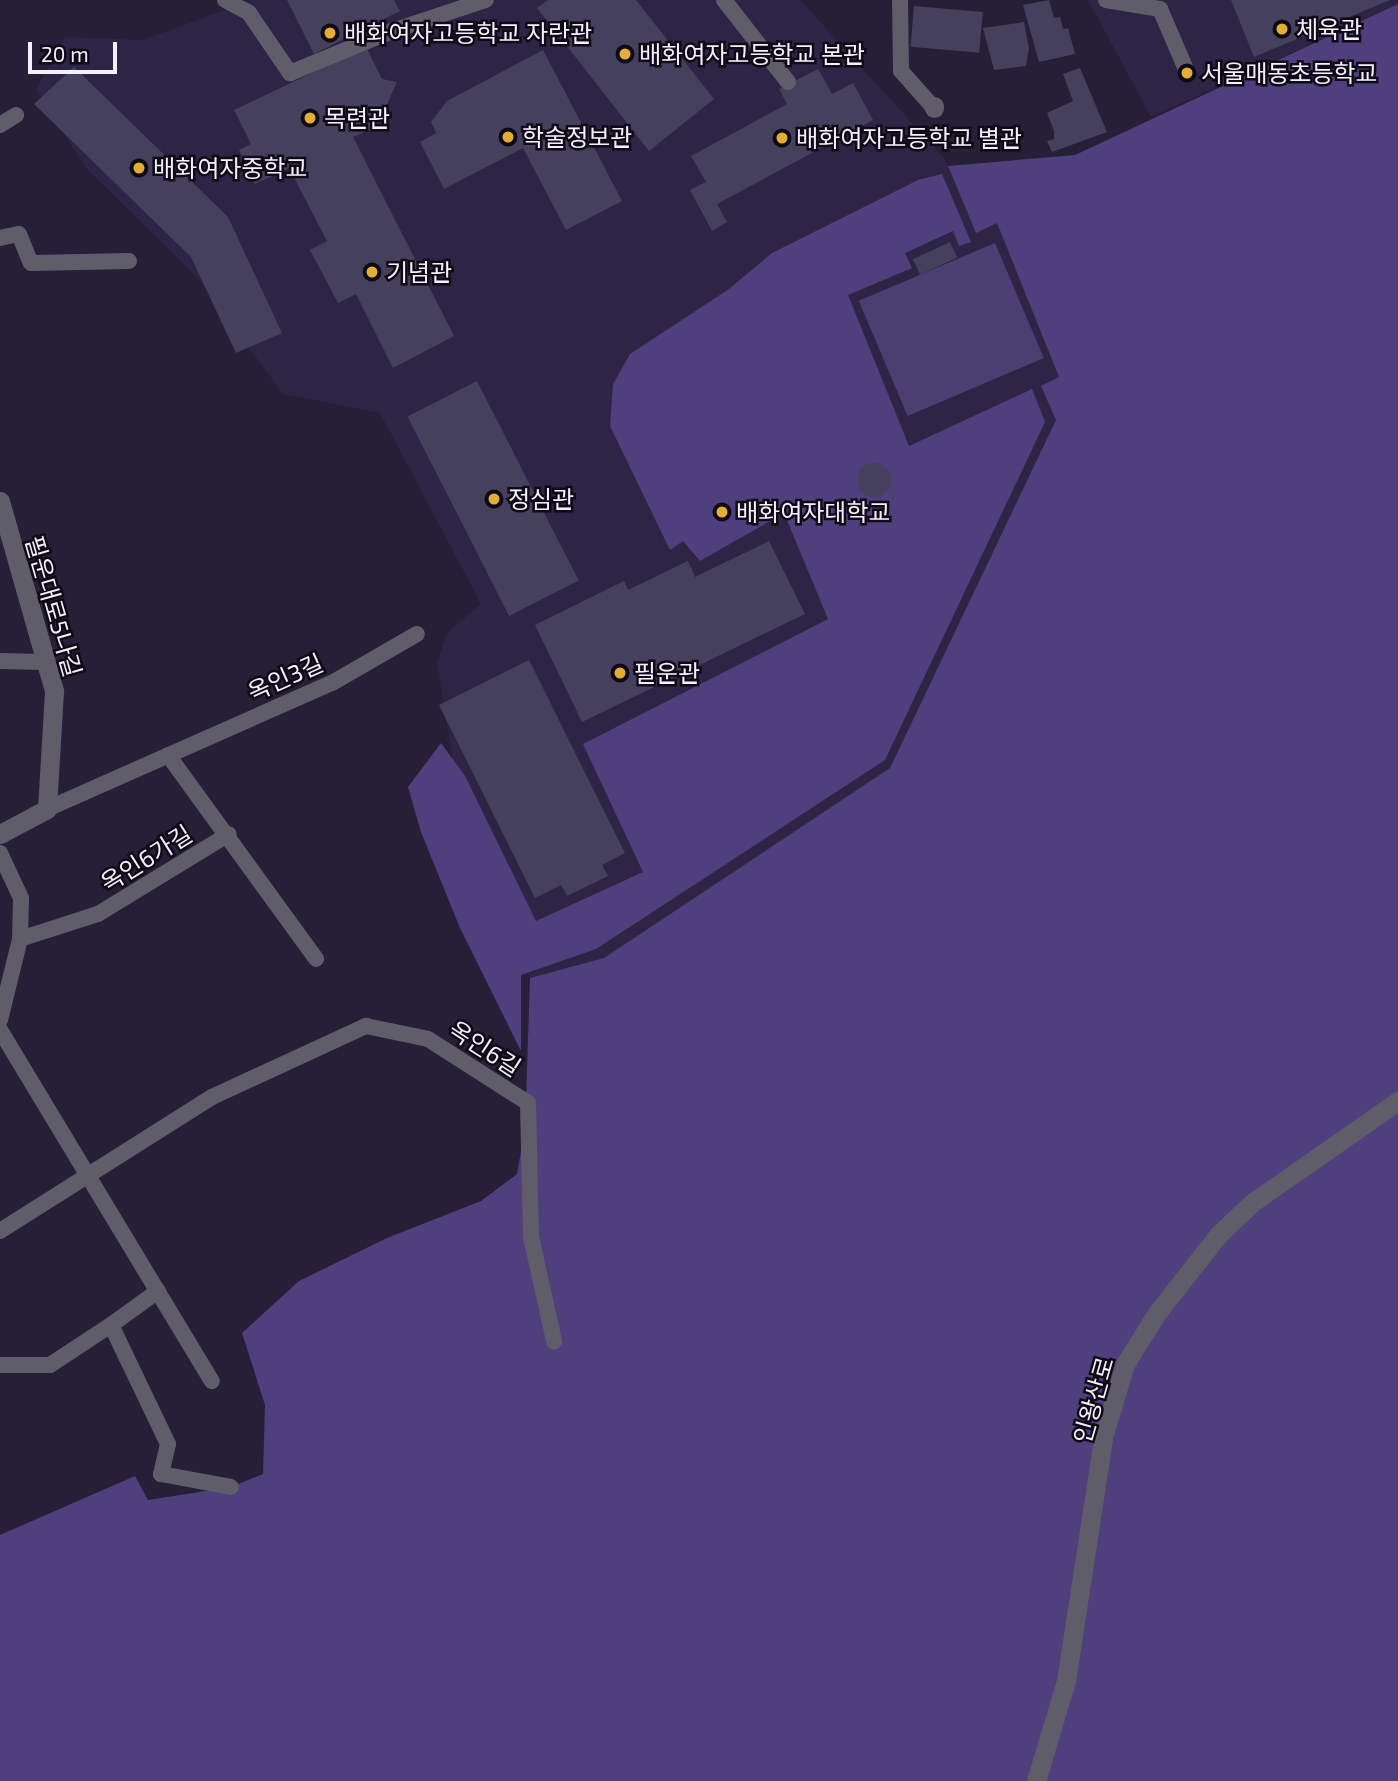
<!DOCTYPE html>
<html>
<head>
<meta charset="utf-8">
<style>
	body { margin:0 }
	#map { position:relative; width:1398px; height:1781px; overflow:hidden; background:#251f38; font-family:"Exo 2","Noto Sans KR",sans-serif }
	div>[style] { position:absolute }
	.built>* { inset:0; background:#2d2545 }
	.green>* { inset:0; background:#4b3e71; transform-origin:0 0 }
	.forest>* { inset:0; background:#4f3f7d }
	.building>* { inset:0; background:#45405b; transform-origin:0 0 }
	.round { border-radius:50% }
	.service>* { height:16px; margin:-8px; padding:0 8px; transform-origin:8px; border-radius:8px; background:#605d6a }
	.minor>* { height:19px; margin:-9.5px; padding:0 9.5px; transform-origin:9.5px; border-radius:9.5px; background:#605d6a }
	.tertiary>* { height:19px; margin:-9.5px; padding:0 9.5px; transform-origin:9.5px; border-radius:9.5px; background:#605d6a }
	.dots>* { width:19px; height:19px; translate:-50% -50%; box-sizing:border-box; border:4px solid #0e0b16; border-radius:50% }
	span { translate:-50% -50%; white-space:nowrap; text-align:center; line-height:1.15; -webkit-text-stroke:5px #0e0b16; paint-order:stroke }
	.poi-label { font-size:24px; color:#f3f0fe }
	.left { translate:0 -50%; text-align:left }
	.street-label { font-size:24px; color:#f3f0fe }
	.scale { position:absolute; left:28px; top:42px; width:89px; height:32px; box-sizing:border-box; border:4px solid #f3f0fe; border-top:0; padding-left:9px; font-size:21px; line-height:24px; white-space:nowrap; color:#f3f0fe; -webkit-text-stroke:5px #0e0b16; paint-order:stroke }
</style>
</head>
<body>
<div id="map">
	<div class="built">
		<i style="clip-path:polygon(252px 0,800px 0,945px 159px,976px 232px,997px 222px,1059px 378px,1042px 386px,1056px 420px,890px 768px,604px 958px,530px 978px,466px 842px,437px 663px,447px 633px,481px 604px,380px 413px,283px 394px,198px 278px,85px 167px,36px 90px,65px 37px,143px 40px)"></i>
		<i style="clip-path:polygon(1088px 0,1398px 0,1398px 4px,1151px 117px)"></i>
	</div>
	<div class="green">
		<i style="left:995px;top:243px;width:125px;height:148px;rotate:67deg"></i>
	</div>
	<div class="forest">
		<i style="clip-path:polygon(1398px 4px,1398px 1781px,0 1781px,0 1535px,135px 1476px,148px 1500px,231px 1487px,263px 1474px,265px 1405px,242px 1333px,299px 1281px,387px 1238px,481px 1201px,517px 1174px,525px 1129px,530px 978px,604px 958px,890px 768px,1056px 420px,1041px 386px,1059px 377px,997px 223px,976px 233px,948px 166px,1075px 155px)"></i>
		<i style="clip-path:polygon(942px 174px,971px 242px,959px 246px,953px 231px,905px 253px,912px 268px,848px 295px,909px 446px,1032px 389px,1045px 422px,885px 760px,596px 949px,521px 975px,521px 1051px,460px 928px,421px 832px,408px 787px,441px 743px,465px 776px,536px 921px,643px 872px,583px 744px,828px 619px,784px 513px,700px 561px,683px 541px,670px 550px,610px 426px,613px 384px,630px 354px,729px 289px,772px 253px,918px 180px)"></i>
	</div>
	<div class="building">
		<i style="clip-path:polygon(287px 0,394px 0,400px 11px,314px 54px)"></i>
		<i style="clip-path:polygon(548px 0,636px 0,714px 99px,649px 151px,537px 8px)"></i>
		<i style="clip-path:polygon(1049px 0,1054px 18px,1060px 17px,1063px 29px,1068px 28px,1075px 54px,1039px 62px,1023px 5px)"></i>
		<i style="clip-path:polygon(1231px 0,1390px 0,1254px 57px)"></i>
		<i style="left:914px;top:6px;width:69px;height:41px;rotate:5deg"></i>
		<i style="clip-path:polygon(1024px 22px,1029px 48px,1026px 66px,994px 70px,983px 28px)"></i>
		<i style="clip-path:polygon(366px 47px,382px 79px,397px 82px,377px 126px,353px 137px,454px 336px,393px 368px,356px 294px,338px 303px,310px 250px,327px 241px,289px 168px,255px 184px,239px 150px,251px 144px,234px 110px)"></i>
		<i style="clip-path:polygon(543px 50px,622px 201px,566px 230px,523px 148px,444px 189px,420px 142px,436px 133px,431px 122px,447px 101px)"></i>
		<i style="clip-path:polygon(74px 67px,228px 217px,282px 333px,236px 353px,191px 257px,34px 104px)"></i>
		<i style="clip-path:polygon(1080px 68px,1107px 132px,1052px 152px,1047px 141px,1054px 139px,1054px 131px,1047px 113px,1073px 101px,1063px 74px)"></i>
		<i style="clip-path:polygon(818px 69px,832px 94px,853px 83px,873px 120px,717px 204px,727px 222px,712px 231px,690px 190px,706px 182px,691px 156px,787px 104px,779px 89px)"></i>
		<i style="left:950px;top:242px;width:17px;height:41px;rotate:65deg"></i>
		<i style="left:477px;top:381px;width:224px;height:78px;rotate:63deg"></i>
		<i class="round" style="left:857px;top:463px;width:34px;height:34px"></i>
		<i style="clip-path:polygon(769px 541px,805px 614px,582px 722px,535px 625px,624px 581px,628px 590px,688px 561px,695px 577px)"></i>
		<i style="clip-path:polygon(529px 660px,625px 853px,602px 865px,608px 876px,567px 896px,561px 885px,535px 898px,439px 705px)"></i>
	</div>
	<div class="service">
		<i style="left:225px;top:0;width:27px;rotate:28deg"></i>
		<i style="left:249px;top:13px;width:73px;rotate:55.7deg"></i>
		<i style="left:290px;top:73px;width:107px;rotate:-22.5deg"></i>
		<i style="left:389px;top:32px;width:102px;rotate:-18.3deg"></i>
		<i style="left:724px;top:0;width:104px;rotate:52deg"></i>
		<i style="left:900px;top:0;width:71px;rotate:89.2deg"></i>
		<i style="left:901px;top:71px;width:50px;rotate:48.3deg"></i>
		<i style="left:1106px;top:0;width:55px;rotate:9.5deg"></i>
		<i style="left:1160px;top:9px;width:63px;rotate:66.7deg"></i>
		<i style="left:0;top:125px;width:19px;rotate:-32deg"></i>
		<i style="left:0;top:238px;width:19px;rotate:-12deg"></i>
		<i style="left:19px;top:234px;width:31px;rotate:68deg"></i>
		<i style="left:31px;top:263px;width:98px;rotate:-1.2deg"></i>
		<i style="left:0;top:661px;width:43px;rotate:1.3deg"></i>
		<i style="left:168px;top:755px;width:252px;rotate:54deg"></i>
		<i style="left:47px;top:809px;width:312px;rotate:-23.9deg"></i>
		<i style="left:332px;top:683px;width:98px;rotate:-30deg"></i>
		<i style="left:0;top:853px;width:50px;rotate:65deg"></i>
		<i style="left:21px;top:898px;width:41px;rotate:91.4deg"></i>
		<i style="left:0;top:1020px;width:83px;rotate:-76.1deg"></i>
		<i style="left:20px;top:939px;width:82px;rotate:-17.8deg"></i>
		<i style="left:98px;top:914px;width:153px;rotate:-31.4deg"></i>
		<i style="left:0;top:1030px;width:410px;rotate:58.9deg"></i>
		<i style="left:0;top:1231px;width:251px;rotate:-32.3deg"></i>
		<i style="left:212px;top:1097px;width:170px;rotate:-24.8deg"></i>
		<i style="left:366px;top:1026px;width:63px;rotate:11.8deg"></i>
		<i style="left:428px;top:1039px;width:119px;rotate:32.6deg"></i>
		<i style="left:528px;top:1103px;width:134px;rotate:88.7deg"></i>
		<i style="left:531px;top:1237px;width:107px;rotate:77.5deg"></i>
		<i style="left:111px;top:1325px;width:58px;rotate:-35.9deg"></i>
		<i style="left:0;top:1365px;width:50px"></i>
		<i style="left:50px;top:1365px;width:73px;rotate:-33.3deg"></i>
		<i style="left:111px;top:1325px;width:132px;rotate:64.4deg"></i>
		<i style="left:168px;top:1444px;width:31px;rotate:103deg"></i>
		<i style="left:161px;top:1474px;width:71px;rotate:10.5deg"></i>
	</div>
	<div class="minor">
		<i style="left:934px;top:106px;width:2px;rotate:90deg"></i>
		<i style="left:0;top:501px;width:198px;rotate:74.1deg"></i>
		<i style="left:54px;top:691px;width:118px;rotate:93.4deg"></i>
		<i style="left:47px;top:809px;width:53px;rotate:152deg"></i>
	</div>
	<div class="tertiary">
		<i style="left:1036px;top:1781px;width:104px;rotate:-73.3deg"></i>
		<i style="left:1066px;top:1681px;width:250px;rotate:-81.3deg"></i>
		<i style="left:1104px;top:1434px;width:73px;rotate:-73.3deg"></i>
		<i style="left:1125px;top:1364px;width:60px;rotate:-57.9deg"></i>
		<i style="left:1157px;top:1313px;width:100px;rotate:-51.9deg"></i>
		<i style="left:1219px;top:1234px;width:47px;rotate:-43.3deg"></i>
		<i style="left:1253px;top:1202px;width:177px;rotate:-34.9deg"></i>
	</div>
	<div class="dots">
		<i style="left:1282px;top:29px;background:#e3ae35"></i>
		<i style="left:330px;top:33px;background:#e3ae35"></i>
		<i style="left:625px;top:54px;background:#e3ae35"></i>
		<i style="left:1187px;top:73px;background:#e3ae35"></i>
		<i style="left:310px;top:118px;background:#e3ae35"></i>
		<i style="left:508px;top:137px;background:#e3ae35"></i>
		<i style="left:782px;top:138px;background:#e3ae35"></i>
		<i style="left:139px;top:168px;background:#e3ae35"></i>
		<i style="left:372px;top:272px;background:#e3ae35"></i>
		<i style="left:494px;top:499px;background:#e3ae35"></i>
		<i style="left:722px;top:512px;background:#e3ae35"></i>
		<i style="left:620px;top:673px;background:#e3ae35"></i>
	</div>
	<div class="poi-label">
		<span class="left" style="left:1296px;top:29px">체육관</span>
		<span class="left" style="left:344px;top:33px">배화여자고등학교 자란관</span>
		<span class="left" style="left:639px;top:54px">배화여자고등학교 본관</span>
		<span class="left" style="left:1201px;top:73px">서울매동초등학교</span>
		<span class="left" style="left:324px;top:118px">목련관</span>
		<span class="left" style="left:522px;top:137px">학술정보관</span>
		<span class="left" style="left:796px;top:138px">배화여자고등학교 별관</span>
		<span class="left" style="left:153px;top:168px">배화여자중학교</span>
		<span class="left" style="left:386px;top:272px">기념관</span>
		<span class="left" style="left:508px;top:499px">정심관</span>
		<span class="left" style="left:736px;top:512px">배화여자대학교</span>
		<span class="left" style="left:634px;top:673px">필운관</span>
	</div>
	<div class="street-label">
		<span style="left:54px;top:606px;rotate:74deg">필운대로5나길</span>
		<span style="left:285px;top:677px;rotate:-24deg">옥인3길</span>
		<span style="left:146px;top:858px;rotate:-32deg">옥인6가길</span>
		<span style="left:485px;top:1048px;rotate:33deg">옥인6길</span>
		<span style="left:1093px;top:1400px;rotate:-74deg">인왕산로</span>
	</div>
	<div class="scale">20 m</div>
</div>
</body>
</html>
